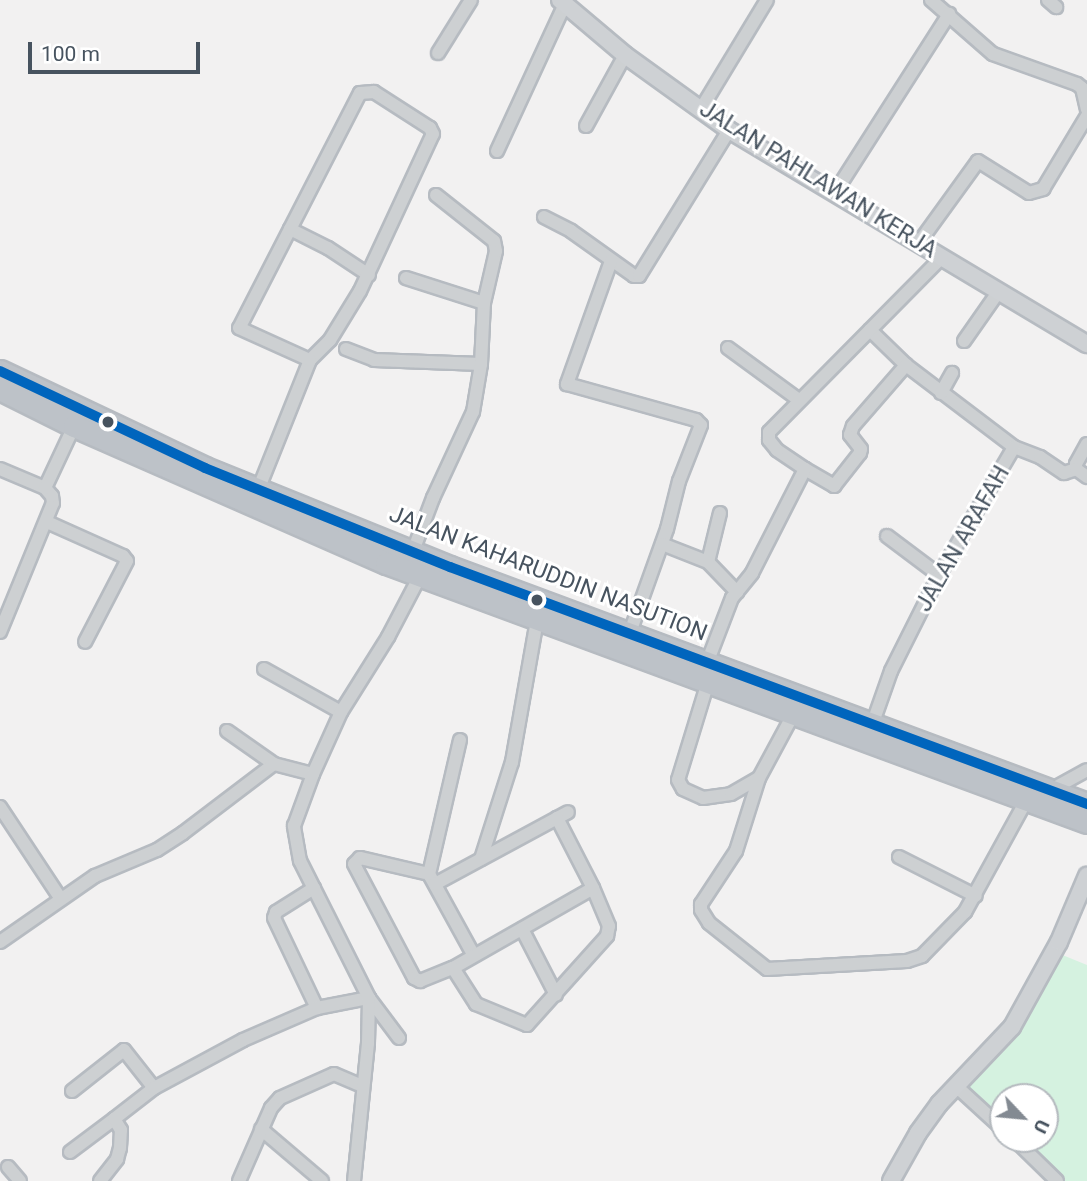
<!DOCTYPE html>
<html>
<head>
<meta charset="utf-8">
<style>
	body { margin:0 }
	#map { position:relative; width:1087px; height:1181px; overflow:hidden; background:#f2f1f1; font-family:Roboto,sans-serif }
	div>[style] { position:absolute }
	.green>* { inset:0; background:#d5f2e0 }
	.roads { filter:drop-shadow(2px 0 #b6bbc1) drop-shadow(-2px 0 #b6bbc1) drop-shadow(0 2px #b6bbc1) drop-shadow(0 -2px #b6bbc1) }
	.street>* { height:12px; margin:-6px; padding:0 6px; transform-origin:6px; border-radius:6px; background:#cdd0d2 }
	.secondary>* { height:16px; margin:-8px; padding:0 8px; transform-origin:8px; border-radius:8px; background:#ced1d4 }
	.highway>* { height:21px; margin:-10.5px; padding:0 10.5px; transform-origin:10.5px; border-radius:10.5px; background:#bdc2c8 }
	.bus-1>* { height:10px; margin:-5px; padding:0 5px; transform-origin:5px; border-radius:5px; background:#0065bd }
	.dots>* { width:19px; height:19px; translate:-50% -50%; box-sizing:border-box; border:4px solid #fff; border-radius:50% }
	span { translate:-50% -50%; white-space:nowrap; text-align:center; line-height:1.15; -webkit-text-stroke:6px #fff; paint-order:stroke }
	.street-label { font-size:23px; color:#47535f }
	.north { position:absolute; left:989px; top:1083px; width:70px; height:70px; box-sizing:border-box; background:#fff; border:2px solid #b5babf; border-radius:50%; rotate:116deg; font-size:19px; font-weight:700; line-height:28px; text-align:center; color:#47535f }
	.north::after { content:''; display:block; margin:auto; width:24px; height:32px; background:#838a92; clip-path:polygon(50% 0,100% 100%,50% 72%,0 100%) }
	.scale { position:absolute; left:28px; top:42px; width:172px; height:32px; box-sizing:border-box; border:4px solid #47535f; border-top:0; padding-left:9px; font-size:21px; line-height:24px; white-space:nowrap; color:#47535f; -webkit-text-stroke:5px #fff; paint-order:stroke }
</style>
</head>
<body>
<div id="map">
	<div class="green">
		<i style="clip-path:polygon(1060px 954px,1087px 965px,1087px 1181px,1063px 1181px,1020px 1139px,1045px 1139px,1045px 1097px,1003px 1097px,1003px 1123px,965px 1086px)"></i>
	</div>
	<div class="roads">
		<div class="street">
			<i style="left:931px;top:0;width:82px;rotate:41.1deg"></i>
			<i style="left:993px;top:54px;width:89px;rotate:19.7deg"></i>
			<i style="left:1077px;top:84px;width:6px;rotate:39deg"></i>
			<i style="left:1082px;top:88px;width:22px;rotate:77deg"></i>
			<i style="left:1048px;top:0;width:11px;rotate:41deg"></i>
			<i style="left:438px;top:53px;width:62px;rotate:-58.1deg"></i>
			<i style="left:701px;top:109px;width:127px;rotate:-58.8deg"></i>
			<i style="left:586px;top:126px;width:81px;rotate:-61.2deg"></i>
			<i style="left:497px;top:151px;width:162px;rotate:-65.2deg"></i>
			<i style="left:834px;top:194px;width:214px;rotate:-57.4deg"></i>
			<i style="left:544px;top:217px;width:30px;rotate:27deg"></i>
			<i style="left:571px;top:231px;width:77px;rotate:35.5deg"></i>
			<i style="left:634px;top:276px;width:5px"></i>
			<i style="left:639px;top:276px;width:172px;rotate:-58.3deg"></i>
			<i style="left:290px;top:229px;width:42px;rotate:26.6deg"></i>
			<i style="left:328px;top:248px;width:49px;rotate:33.4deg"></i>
			<i style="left:918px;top:244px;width:102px;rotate:-54.1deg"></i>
			<i style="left:978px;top:161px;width:60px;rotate:32.1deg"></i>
			<i style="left:1029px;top:193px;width:15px;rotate:-16deg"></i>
			<i style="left:1043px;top:189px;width:85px;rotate:-58.9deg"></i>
			<i style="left:611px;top:261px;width:131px;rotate:109.7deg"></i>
			<i style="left:567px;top:384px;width:134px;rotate:15.6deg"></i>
			<i style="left:696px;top:420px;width:7px;rotate:45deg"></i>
			<i style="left:701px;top:425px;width:60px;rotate:111.4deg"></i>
			<i style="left:679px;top:481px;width:49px;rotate:104deg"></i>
			<i style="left:667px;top:529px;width:113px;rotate:109.7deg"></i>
			<i style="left:406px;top:278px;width:82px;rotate:17.8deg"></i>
			<i style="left:870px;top:330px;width:50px;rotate:44.2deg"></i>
			<i style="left:906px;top:365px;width:136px;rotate:37.2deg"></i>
			<i style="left:1014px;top:447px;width:28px;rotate:21deg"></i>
			<i style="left:1040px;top:457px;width:29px;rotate:34deg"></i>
			<i style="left:1064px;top:473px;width:13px;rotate:-18deg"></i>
			<i style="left:964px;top:341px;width:61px;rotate:-55deg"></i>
			<i style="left:728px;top:348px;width:88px;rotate:36.2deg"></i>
			<i style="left:346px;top:349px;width:30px;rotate:21deg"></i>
			<i style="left:374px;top:360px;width:107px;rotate:2.1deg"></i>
			<i style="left:941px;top:393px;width:23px;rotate:-61deg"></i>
			<i style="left:1087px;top:444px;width:23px;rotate:119deg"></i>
			<i style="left:1076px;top:464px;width:5px;rotate:90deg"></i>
			<i style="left:1076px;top:469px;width:14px;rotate:36deg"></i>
			<i style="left:0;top:469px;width:49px;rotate:22.9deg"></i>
			<i style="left:805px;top:469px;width:34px;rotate:30deg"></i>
			<i style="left:834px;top:486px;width:42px;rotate:-51.8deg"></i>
			<i style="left:860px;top:453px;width:4px;rotate:-76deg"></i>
			<i style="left:861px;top:449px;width:18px;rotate:-128deg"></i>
			<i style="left:850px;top:435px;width:9px;rotate:-72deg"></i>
			<i style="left:853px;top:426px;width:81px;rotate:-49deg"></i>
			<i style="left:258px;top:490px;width:140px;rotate:-68.2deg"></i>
			<i style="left:310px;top:360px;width:28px;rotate:-45deg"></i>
			<i style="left:330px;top:340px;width:57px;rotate:-58.5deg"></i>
			<i style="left:360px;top:291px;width:173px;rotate:-65.1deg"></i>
			<i style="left:433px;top:134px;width:7px;rotate:-117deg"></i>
			<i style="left:430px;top:128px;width:67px;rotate:-147.3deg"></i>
			<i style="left:374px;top:92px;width:14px;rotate:176deg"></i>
			<i style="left:360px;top:93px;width:264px;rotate:117.2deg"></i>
			<i style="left:239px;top:328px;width:78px;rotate:24.3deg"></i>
			<i style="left:720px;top:513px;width:50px;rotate:103.8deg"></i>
			<i style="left:708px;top:562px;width:42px;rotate:46deg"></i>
			<i style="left:47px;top:522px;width:83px;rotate:24.1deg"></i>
			<i style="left:123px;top:556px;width:6px;rotate:51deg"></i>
			<i style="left:127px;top:561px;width:91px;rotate:117.4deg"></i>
			<i style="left:887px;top:536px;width:65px;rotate:36.9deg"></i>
			<i style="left:662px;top:544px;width:49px;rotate:21.4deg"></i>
			<i style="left:413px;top:551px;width:57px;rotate:-69.3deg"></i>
			<i style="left:433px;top:498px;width:95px;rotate:-65.1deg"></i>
			<i style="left:473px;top:412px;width:49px;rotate:-80.5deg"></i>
			<i style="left:481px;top:364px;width:61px;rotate:-87.2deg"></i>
			<i style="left:484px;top:303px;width:53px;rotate:-77deg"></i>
			<i style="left:496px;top:251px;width:10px;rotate:-101deg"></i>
			<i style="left:494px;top:241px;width:74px;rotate:-141.6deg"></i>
			<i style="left:0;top:632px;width:139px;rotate:-67.7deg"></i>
			<i style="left:53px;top:503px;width:7px;rotate:-98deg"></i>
			<i style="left:52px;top:496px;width:11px;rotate:-131deg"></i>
			<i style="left:45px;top:488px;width:68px;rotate:-64.9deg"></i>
			<i style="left:707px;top:663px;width:70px;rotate:-69deg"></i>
			<i style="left:732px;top:598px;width:32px;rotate:-51deg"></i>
			<i style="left:752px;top:573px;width:117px;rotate:-63deg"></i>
			<i style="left:805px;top:469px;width:34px;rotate:-146deg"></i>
			<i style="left:777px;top:450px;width:13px;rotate:-129deg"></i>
			<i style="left:769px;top:440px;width:8px;rotate:-90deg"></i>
			<i style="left:769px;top:432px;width:246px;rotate:-45.3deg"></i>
			<i style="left:264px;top:669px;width:88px;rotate:29.2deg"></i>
			<i style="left:708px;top:682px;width:102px;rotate:107deg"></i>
			<i style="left:678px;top:780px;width:10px;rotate:61deg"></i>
			<i style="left:683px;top:789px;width:22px;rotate:24deg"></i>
			<i style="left:703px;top:798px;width:28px;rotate:-8deg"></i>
			<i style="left:731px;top:794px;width:32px;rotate:-30deg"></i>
			<i style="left:794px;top:713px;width:74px;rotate:118.3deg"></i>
			<i style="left:759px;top:778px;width:77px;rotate:107.5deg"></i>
			<i style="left:736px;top:851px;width:64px;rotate:123.4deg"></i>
			<i style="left:701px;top:904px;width:6px;rotate:90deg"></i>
			<i style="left:701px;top:910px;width:15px;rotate:58deg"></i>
			<i style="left:709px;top:923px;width:74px;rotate:38.4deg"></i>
			<i style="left:767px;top:969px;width:140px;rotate:-3.3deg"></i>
			<i style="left:907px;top:961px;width:16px;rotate:-18deg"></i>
			<i style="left:922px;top:956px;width:62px;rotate:-45.7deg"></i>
			<i style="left:965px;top:912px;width:127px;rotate:-61.2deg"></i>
			<i style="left:872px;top:725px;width:57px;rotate:-70.6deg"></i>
			<i style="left:891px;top:671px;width:107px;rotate:-63.4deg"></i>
			<i style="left:939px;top:575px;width:148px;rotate:-59.6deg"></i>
			<i style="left:227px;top:731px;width:57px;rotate:35.1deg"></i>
			<i style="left:460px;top:740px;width:138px;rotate:103deg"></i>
			<i style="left:429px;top:874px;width:91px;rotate:61.2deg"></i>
			<i style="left:1049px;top:791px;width:43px;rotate:-28.9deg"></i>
			<i style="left:0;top:807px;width:110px;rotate:56.5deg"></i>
			<i style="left:899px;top:857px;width:86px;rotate:26.9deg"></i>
			<i style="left:481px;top:859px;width:102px;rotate:-72.3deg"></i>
			<i style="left:512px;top:762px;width:144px;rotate:-80deg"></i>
			<i style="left:429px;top:874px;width:71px;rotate:-166.9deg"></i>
			<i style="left:360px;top:858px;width:8px;rotate:135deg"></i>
			<i style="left:354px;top:864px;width:129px;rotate:62.2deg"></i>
			<i style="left:414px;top:978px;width:7px;rotate:27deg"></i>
			<i style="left:420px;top:981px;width:35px;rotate:-22deg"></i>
			<i style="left:453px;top:968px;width:161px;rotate:-29.7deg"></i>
			<i style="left:435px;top:884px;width:151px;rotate:-28.4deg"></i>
			<i style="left:314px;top:888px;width:45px;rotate:147.7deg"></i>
			<i style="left:276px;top:912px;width:6px;rotate:108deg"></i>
			<i style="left:274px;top:918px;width:100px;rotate:64.5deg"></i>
			<i style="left:522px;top:929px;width:74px;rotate:62.7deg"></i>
			<i style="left:0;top:942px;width:116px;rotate:-34.8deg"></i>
			<i style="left:95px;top:876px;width:67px;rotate:-22.8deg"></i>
			<i style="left:157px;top:850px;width:31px;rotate:-33deg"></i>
			<i style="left:183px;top:833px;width:114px;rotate:-37.2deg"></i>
			<i style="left:274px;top:764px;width:40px;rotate:14.4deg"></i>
			<i style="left:453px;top:968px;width:43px;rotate:57.4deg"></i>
			<i style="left:476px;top:1004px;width:55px;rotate:22.4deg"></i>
			<i style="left:527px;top:1025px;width:120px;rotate:-48deg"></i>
			<i style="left:607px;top:936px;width:10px;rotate:-79deg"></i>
			<i style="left:609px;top:926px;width:41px;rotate:-112.8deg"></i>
			<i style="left:593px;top:888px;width:79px;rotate:-117.2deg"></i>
			<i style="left:956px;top:1086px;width:64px;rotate:42.5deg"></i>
			<i style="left:72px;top:1091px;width:66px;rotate:-38.3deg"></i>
			<i style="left:124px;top:1050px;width:48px;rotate:51.7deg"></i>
			<i style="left:261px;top:1129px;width:80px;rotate:40.4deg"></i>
			<i style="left:1014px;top:1139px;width:60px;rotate:44.3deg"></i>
			<i style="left:70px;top:1152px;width:55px;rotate:-36.9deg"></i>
			<i style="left:8px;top:1167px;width:18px;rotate:49deg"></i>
			<i style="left:100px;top:1181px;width:28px;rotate:-52deg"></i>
			<i style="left:117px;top:1159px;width:11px;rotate:-75deg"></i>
			<i style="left:120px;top:1148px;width:18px;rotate:-87deg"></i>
			<i style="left:121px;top:1130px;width:13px;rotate:-122deg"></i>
			<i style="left:114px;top:1119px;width:51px;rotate:-37.8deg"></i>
			<i style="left:154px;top:1088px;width:101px;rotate:-28.3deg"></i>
			<i style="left:243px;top:1040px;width:81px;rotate:-23.4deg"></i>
			<i style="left:317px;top:1008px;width:53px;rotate:-10.9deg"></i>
			<i style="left:369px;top:998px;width:50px;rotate:53.1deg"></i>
			<i style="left:239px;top:1181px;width:80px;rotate:-66.3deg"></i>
			<i style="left:271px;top:1108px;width:13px;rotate:-48deg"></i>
			<i style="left:280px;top:1098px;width:59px;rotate:-24deg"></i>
			<i style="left:334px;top:1074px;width:30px;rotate:23deg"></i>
			<i style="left:354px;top:1181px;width:139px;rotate:-84.2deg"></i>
			<i style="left:368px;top:1043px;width:45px;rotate:-88.7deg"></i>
			<i style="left:369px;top:998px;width:153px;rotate:-116.7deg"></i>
			<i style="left:300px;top:861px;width:36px;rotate:-100deg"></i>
			<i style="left:294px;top:826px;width:55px;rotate:-69.9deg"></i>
			<i style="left:313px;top:774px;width:68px;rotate:-65.7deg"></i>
			<i style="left:341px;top:712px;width:89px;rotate:-57.9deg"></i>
			<i style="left:388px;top:637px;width:69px;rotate:-62.3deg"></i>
		</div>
		<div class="secondary">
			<i style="left:560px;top:0;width:85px;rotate:40.2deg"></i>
			<i style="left:625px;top:55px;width:128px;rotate:35.8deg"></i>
			<i style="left:729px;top:130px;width:417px;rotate:30.9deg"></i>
			<i style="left:891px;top:1181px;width:55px;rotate:-60.6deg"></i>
			<i style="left:918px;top:1133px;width:36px;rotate:-54deg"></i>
			<i style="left:939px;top:1104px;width:106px;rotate:-46.5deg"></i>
			<i style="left:1012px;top:1027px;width:97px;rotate:-61.1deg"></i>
			<i style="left:1059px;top:942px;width:72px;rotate:-67deg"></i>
		</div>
		<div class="highway">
			<i style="left:0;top:371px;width:227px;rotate:25.3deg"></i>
			<i style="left:205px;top:468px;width:264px;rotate:22deg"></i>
			<i style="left:450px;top:567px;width:680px;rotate:20.41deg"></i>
			<i style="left:0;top:389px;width:83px;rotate:26.6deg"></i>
			<i style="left:74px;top:426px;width:341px;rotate:23.7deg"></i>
			<i style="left:386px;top:563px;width:747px;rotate:20.28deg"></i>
		</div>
	</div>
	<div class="bus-1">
		<i style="left:0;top:371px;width:227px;rotate:25.3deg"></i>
		<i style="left:205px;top:468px;width:264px;rotate:22deg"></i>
		<i style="left:450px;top:567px;width:680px;rotate:20.41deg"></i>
	</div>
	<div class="dots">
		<i style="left:108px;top:422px;background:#47535f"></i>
		<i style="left:537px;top:600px;background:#47535f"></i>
	</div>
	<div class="street-label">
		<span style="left:818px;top:180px;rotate:32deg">JALAN PAHLAWAN KERJA</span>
		<span style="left:963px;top:539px;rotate:-60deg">JALAN ARAFAH</span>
		<span style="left:548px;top:574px;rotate:21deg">JALAN KAHARUDDIN NASUTION</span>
	</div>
	<div class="north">U</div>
	<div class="scale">100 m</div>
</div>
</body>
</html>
